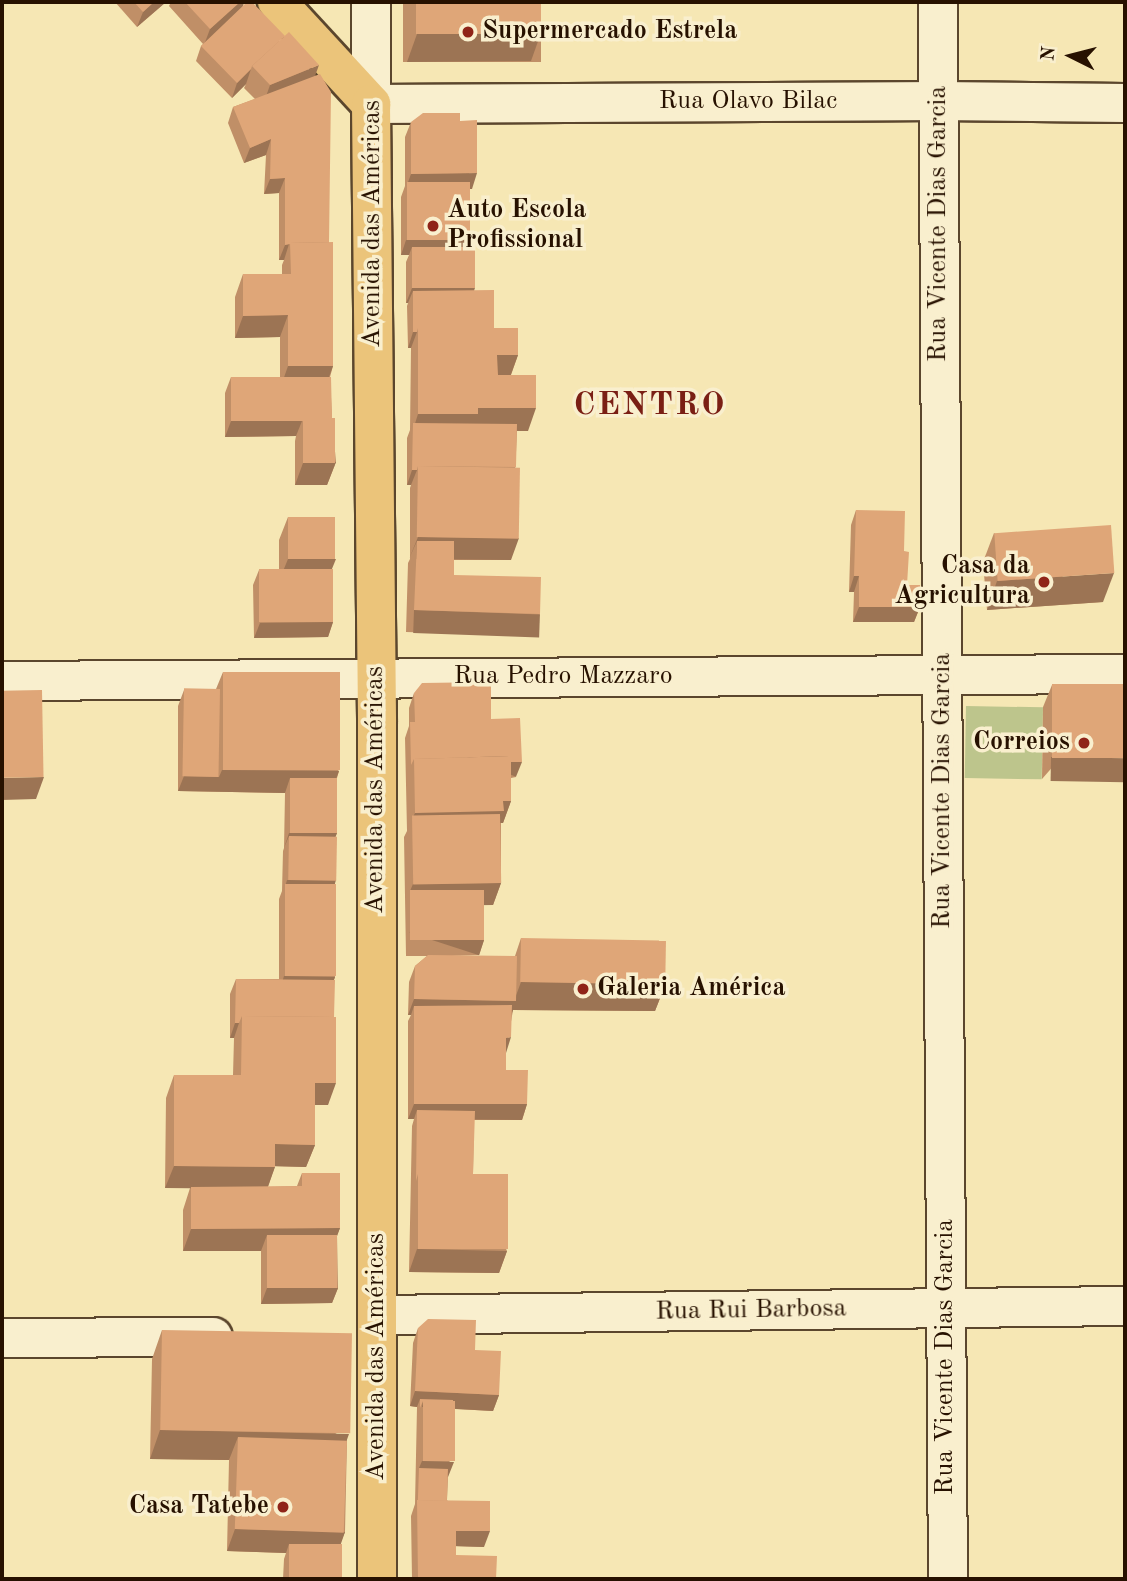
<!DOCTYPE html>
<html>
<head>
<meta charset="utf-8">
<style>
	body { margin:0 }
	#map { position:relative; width:1127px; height:1581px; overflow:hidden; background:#f6e7b4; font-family:"Old Standard TT",serif }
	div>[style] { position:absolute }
	.green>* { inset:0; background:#bdc58c; transform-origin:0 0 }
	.roads { filter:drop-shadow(2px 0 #5b462d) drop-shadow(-2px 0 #5b462d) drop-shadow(0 2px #5b462d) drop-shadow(0 -2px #5b462d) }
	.minor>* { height:38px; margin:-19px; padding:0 19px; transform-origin:19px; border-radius:19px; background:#f9efce }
	.major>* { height:38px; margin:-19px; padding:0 19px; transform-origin:19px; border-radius:19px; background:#ebc47a }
	.wall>* { inset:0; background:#c08f67; transform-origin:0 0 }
	.shaded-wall>* { inset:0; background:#9c7454; transform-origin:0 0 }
	.building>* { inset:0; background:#dfa678; transform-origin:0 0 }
	.dots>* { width:19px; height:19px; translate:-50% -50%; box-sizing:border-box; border:4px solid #f9efce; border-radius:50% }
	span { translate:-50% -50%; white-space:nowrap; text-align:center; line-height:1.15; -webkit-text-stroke:7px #f9efce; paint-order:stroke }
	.poi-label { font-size:26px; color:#271100; font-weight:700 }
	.left { translate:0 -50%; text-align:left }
	.right { translate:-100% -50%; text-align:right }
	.street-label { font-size:26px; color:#271100 }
	.district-label { font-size:33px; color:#7a1f14; font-weight:700; letter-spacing:2px }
	.frame { position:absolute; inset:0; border:4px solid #271100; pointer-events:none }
	.north { position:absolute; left:1036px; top:21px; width:70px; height:70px; -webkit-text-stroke:5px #f9efce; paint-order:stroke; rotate:276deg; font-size:19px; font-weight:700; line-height:28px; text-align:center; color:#271100 }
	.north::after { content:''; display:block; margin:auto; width:24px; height:32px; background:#271100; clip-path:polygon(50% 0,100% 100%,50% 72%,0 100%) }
</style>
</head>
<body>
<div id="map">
	<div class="green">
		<i style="left:966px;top:706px;width:77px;height:72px;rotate:1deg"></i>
	</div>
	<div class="roads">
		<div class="minor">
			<i style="left:371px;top:2px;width:102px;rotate:90deg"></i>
			<i style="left:371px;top:104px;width:568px;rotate:-0.3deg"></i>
			<i style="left:939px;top:101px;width:186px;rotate:0.6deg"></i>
			<i style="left:938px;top:2px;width:1577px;rotate:89.64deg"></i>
			<i style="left:2px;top:681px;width:1123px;rotate:-0.36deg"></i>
			<i style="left:377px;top:1315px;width:748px;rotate:-0.69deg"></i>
			<i style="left:2px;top:1338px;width:211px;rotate:-0.3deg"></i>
		</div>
		<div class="major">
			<i style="left:277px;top:2px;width:139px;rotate:47.3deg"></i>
			<i style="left:371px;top:104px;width:618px;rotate:89.44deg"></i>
			<i style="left:377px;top:722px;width:857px;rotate:90deg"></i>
		</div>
	</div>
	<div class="wall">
		<i style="clip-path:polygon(115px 2px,166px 2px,137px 27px)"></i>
		<i style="clip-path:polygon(171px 2px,244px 2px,243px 6px,315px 76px,329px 242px,333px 366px,330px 377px,332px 418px,336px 462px,327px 485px,295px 485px,295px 441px,296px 436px,225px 437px,225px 393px,231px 377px,280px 377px,280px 337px,235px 338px,235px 297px,243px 274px,282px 274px,282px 265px,284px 260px,279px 260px,279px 193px,264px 194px,266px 155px,244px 163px,228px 123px,233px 107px,255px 99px,244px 88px,246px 84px,232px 98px,196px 61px,201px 46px,203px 44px,169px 6px)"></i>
		<i style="left:403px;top:2px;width:138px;height:60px"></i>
		<i style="clip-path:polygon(460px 121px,472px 189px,470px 189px,467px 247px,474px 290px,494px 328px,518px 355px,511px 375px,528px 431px,517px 431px,511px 560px,454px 560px,454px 575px,540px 614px,532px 636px,406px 632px,408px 563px,410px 559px,410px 488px,411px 485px,407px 485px,407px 438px,410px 430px,411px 348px,408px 348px,407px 306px,408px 303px,406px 303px,406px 262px,409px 255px,401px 255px,401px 197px,405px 186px,405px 137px,411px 122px)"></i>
		<i style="clip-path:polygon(856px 510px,904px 551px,907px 585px,920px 607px,914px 622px,853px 622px,854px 592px,849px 592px,851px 525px)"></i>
		<i style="clip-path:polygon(288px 517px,332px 569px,333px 622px,328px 637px,254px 638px,253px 585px,259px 570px,279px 569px,279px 540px)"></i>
		<i style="clip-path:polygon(994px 533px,1103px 602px,987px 610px,983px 562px)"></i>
		<i style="clip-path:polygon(223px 672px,339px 771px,337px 778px,337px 833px,335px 837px,335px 977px,334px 980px,328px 1105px,315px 1105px,315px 1145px,306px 1167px,275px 1166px,268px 1187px,297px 1186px,302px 1173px,340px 1228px,337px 1235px,338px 1288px,332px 1303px,261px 1304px,261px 1251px,183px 1251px,183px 1210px,190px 1188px,165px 1188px,166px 1098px,174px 1075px,233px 1075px,234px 1038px,230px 1038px,230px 994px,236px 979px,279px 979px,279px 899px,282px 891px,283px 851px,284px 848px,285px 793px,178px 791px,178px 706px,184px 690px,216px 689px)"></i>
		<i style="clip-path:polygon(1125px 684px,1042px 779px,1043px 707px,1052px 685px)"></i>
		<i style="clip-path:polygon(414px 693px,491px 719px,516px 777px,511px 778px,511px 801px,503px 823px,501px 823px,501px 883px,493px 905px,484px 905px,484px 940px,479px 955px,451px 956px,515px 956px,521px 938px,666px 983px,655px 1011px,513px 1010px,506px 1051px,506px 1070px,527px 1104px,522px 1120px,474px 1120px,473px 1174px,507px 1251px,499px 1273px,409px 1272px,412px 1126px,414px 1119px,408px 1119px,408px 1021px,411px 1015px,408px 1015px,409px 982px,415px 966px,427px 956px,406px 956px,404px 837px,407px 831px,405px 738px,409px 726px,409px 708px)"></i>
		<i style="clip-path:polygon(418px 1328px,475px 1350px,499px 1395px,493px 1411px,455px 1409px,448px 1477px,447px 1500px,484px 1547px,456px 1546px,456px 1555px,496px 1579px,412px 1579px,411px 1516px,415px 1504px,417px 1407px,410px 1406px,413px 1343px)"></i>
		<i style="clip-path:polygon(162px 1330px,347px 1440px,345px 1532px,340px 1544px,341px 1579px,283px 1579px,284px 1559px,286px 1553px,227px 1551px,229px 1460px,150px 1459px,152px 1359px)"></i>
	</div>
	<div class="shaded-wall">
		<i style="clip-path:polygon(154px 2px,166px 2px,137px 27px,143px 12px)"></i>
		<i style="clip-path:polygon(240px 2px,244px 2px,241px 12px,204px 45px,210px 29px)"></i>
		<i style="clip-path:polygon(541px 33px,531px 61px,407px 62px,417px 34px)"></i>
		<i style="clip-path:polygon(319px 65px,311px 87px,262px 108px,270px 85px)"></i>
		<i style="clip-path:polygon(251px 69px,246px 84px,232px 98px,237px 83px)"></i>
		<i style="clip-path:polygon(271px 139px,266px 155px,244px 163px,250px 148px)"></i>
		<i style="clip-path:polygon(477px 173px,472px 189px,407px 189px,407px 185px,411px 174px)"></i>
		<i style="clip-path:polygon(285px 178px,279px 193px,264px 194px,270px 179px)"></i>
		<i style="clip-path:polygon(406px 240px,470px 240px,464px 256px,412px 247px,409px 255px,401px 255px)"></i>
		<i style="clip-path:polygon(289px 244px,284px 260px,279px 260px,285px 245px)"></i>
		<i style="clip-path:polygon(412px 288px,475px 288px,469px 304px,413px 291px,408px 303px,406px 303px)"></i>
		<i style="clip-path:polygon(288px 315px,280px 337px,235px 338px,243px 316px)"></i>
		<i style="clip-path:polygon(413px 332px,417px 332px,411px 348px,408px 348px)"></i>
		<i style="clip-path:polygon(497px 355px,518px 355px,510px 377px,489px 377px)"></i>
		<i style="clip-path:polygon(288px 366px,333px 366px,325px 388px,280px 389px)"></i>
		<i style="clip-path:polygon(478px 408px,536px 408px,528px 431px,413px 430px,418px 414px)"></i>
		<i style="clip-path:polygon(231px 421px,302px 421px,296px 436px,225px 437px)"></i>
		<i style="clip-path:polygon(336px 462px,327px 485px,295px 485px,303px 463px)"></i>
		<i style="clip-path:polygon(412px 470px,417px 470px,411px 485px,407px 485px)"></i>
		<i style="clip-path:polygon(418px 537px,519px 538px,511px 560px,416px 559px,417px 541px,409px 559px)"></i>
		<i style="clip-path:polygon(288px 559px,336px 559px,327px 581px,279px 581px)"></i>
		<i style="clip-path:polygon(1114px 573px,1103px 602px,987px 610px,997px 581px)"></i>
		<i style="clip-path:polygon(854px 576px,859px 576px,854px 592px,849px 592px)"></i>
		<i style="clip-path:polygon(859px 607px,920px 607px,914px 622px,853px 622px)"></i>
		<i style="left:414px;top:610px;width:126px;height:23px;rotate:2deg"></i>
		<i style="clip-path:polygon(333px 622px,328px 637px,254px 638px,260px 623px)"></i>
		<i style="left:1051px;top:757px;width:74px;height:24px;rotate:1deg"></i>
		<i style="left:522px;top:762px;width:16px;height:108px;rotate:112deg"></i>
		<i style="clip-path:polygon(222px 770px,339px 771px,331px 793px,290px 778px,285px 793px,178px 791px,184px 776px,219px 777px)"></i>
		<i style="clip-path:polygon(44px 777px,36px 799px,2px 800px,2px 778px)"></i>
		<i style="clip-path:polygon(503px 801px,511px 801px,503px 823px,412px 819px,415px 813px)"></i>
		<i style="clip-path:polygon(289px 833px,337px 833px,331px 849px,289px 836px,284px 848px)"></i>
		<i style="clip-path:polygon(287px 880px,336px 880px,331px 896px,285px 887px)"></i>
		<i style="clip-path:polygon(501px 883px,493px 905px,411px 906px,410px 891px,413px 884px)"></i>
		<i style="left:484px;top:940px;width:16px;height:73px;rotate:108deg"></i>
		<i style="clip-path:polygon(284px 976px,335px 977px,329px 992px,279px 992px)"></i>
		<i style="clip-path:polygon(521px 982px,666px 983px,655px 1011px,513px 1010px,511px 1016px,414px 1006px,411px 1015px,408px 1015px,414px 999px,514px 1001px)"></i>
		<i style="clip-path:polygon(235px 1023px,239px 1023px,234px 1038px,230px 1038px)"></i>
		<i style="clip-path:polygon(511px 1037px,506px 1053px,506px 1038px)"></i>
		<i style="clip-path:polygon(315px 1083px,336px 1083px,328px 1105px,307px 1105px)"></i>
		<i style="clip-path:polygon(414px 1104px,527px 1104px,522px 1120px,417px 1119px,417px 1110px,414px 1119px,408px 1119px)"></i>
		<i style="clip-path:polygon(275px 1144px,315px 1145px,306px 1167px,266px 1166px)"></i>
		<i style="clip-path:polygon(174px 1166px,275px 1167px,267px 1189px,165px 1188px)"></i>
		<i style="clip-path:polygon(340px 1228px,332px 1250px,267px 1235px,261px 1251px,183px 1251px,191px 1229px)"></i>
		<i style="clip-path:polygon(417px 1249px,507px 1251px,499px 1273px,409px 1272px)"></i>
		<i style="clip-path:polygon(267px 1288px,338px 1288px,332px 1303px,261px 1304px)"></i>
		<i style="clip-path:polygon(415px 1391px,499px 1395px,493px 1411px,422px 1407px,423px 1401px,420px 1399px,417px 1407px,410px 1406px)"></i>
		<i style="clip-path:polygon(160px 1430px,349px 1434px,339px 1462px,238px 1437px,229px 1460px,150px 1459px)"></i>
		<i style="clip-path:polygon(422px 1461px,454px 1462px,448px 1477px,419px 1468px)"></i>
		<i style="clip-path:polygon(235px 1529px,345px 1532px,337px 1555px,289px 1544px,286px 1553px,227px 1551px)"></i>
		<i style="clip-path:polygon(456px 1531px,490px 1531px,484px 1547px,450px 1546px)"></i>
	</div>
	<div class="building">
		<i style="clip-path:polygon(134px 2px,154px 2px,143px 12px)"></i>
		<i style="clip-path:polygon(185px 2px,240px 2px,210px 29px)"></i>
		<i style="clip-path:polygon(247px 2px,252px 2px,285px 36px,252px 66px,251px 69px,237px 83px,201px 46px)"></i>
		<i style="left:416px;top:2px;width:125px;height:32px"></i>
		<i style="clip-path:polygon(289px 32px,319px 65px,270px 85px,252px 66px)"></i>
		<i style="clip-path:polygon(320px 74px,331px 92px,329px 242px,290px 243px,290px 244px,285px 245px,285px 178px,270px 179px,271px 139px,250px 148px,233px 107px)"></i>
		<i style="clip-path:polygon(423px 113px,460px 113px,460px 121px,477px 120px,477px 173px,411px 174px,411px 122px)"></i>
		<i style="left:407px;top:182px;width:63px;height:58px"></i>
		<i style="clip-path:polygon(333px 242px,333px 366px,288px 366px,288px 315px,243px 316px,243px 274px,291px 274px,290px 243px)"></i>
		<i style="left:412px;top:247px;width:63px;height:41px"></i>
		<i style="clip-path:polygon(494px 290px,494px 328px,418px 328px,417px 332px,413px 332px,413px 291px)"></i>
		<i style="clip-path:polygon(418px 328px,518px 328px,518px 355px,497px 355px,498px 375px,536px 375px,536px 408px,478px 408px,478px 414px,418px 414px)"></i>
		<i style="clip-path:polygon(231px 377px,331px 377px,332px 418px,303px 418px,303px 421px,231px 421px)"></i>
		<i style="left:303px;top:418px;width:32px;height:45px"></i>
		<i style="clip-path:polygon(413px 423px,517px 424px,516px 467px,418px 466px,417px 470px,412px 470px)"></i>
		<i style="left:418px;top:466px;width:102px;height:71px;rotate:1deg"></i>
		<i style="clip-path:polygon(856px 510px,905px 511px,904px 551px,909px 552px,907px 585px,920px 585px,920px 607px,859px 607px,859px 576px,854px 576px)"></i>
		<i style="left:288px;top:517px;width:47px;height:42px"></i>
		<i style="left:1111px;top:525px;width:48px;height:117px;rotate:86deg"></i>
		<i style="clip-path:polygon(417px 541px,454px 541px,454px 575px,541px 577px,540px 614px,414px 610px)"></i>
		<i style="left:333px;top:569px;width:53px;height:74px;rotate:90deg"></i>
		<i style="left:223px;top:672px;width:117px;height:98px"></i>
		<i style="clip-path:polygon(491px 682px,491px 719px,520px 718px,522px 762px,511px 762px,511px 756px,414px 759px,411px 765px,410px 722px,415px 722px,414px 693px,422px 683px)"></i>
		<i style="left:1125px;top:684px;width:74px;height:73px;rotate:90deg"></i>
		<i style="left:220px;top:689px;width:88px;height:36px;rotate:91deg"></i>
		<i style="left:42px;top:690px;width:87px;height:40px;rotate:89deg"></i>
		<i style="clip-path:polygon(511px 756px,511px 801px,503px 801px,504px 811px,415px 813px,414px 759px)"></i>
		<i style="left:290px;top:778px;width:47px;height:55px"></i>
		<i style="left:500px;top:814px;width:69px;height:88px;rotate:89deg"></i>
		<i style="left:289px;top:836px;width:48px;height:44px;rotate:1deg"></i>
		<i style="left:285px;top:884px;width:51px;height:92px"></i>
		<i style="left:484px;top:890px;width:50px;height:74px;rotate:90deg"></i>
		<i style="left:521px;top:938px;width:145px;height:44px;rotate:1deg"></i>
		<i style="clip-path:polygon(428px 955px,517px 956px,516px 1001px,414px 999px,415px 966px)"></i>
		<i style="clip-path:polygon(236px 979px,335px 980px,334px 1017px,242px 1016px,239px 1023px,235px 1023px)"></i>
		<i style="clip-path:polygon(512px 1005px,511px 1037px,506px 1038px,506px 1070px,528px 1070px,527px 1104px,414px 1104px,414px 1006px)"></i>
		<i style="clip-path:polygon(242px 1016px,336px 1017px,336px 1083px,315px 1083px,315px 1145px,275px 1144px,275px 1167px,174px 1166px,174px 1075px,241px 1075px)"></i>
		<i style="clip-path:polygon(417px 1110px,475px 1111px,473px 1174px,418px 1174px,416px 1181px)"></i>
		<i style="clip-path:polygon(302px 1173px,340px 1173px,340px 1228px,191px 1229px,191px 1187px,302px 1186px)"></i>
		<i style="left:418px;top:1174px;width:90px;height:75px"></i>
		<i style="left:267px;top:1235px;width:70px;height:53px"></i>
		<i style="clip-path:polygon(428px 1319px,476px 1320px,475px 1350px,501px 1351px,499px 1395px,415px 1391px,418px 1328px)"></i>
		<i style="left:162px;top:1330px;width:190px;height:100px;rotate:1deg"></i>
		<i style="clip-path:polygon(420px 1399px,453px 1400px,453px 1401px,423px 1401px,420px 1408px)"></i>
		<i style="left:423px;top:1401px;width:32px;height:60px"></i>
		<i style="left:238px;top:1437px;width:109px;height:92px;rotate:2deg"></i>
		<i style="left:419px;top:1468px;width:29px;height:32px;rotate:2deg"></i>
		<i style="clip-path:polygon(417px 1500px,490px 1501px,490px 1531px,456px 1531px,456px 1555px,497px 1556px,496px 1579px,418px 1579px)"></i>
		<i style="left:289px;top:1544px;width:53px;height:35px"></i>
	</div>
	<div class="dots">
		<i style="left:468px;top:32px;background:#8f2418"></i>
		<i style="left:433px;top:226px;background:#8f2418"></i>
		<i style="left:1044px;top:582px;background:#8f2418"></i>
		<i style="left:1084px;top:743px;background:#8f2418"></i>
		<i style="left:583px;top:989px;background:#8f2418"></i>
		<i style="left:283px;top:1507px;background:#8f2418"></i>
	</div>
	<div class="poi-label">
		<span class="left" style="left:482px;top:32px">Supermercado Estrela</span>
		<span class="left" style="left:447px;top:226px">Auto Escola<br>Profissional</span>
		<span class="right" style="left:1030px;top:582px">Casa da<br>Agricultura</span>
		<span class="right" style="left:1070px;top:743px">Correios</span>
		<span class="left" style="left:597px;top:989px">Galeria América</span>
		<span class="right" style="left:269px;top:1507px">Casa Tatebe</span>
	</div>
	<div class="street-label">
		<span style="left:748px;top:102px">Rua Olavo Bilac</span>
		<span style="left:373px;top:224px;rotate:-90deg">Avenida das Américas</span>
		<span style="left:939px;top:224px;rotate:-90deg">Rua Vicente Dias Garcia</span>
		<span style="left:563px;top:677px">Rua Pedro Mazzaro</span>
		<span style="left:376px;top:790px;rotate:-90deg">Avenida das Américas</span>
		<span style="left:943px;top:791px;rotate:-90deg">Rua Vicente Dias Garcia</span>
		<span style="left:751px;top:1311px;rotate:-1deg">Rua Rui Barbosa</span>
		<span style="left:377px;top:1357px;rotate:-90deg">Avenida das Américas</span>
		<span style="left:946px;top:1357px;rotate:-90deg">Rua Vicente Dias Garcia</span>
	</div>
	<div class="district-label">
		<span style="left:650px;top:406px">CENTRO</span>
	</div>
	<div class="frame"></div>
	<div class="north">N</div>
</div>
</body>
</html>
